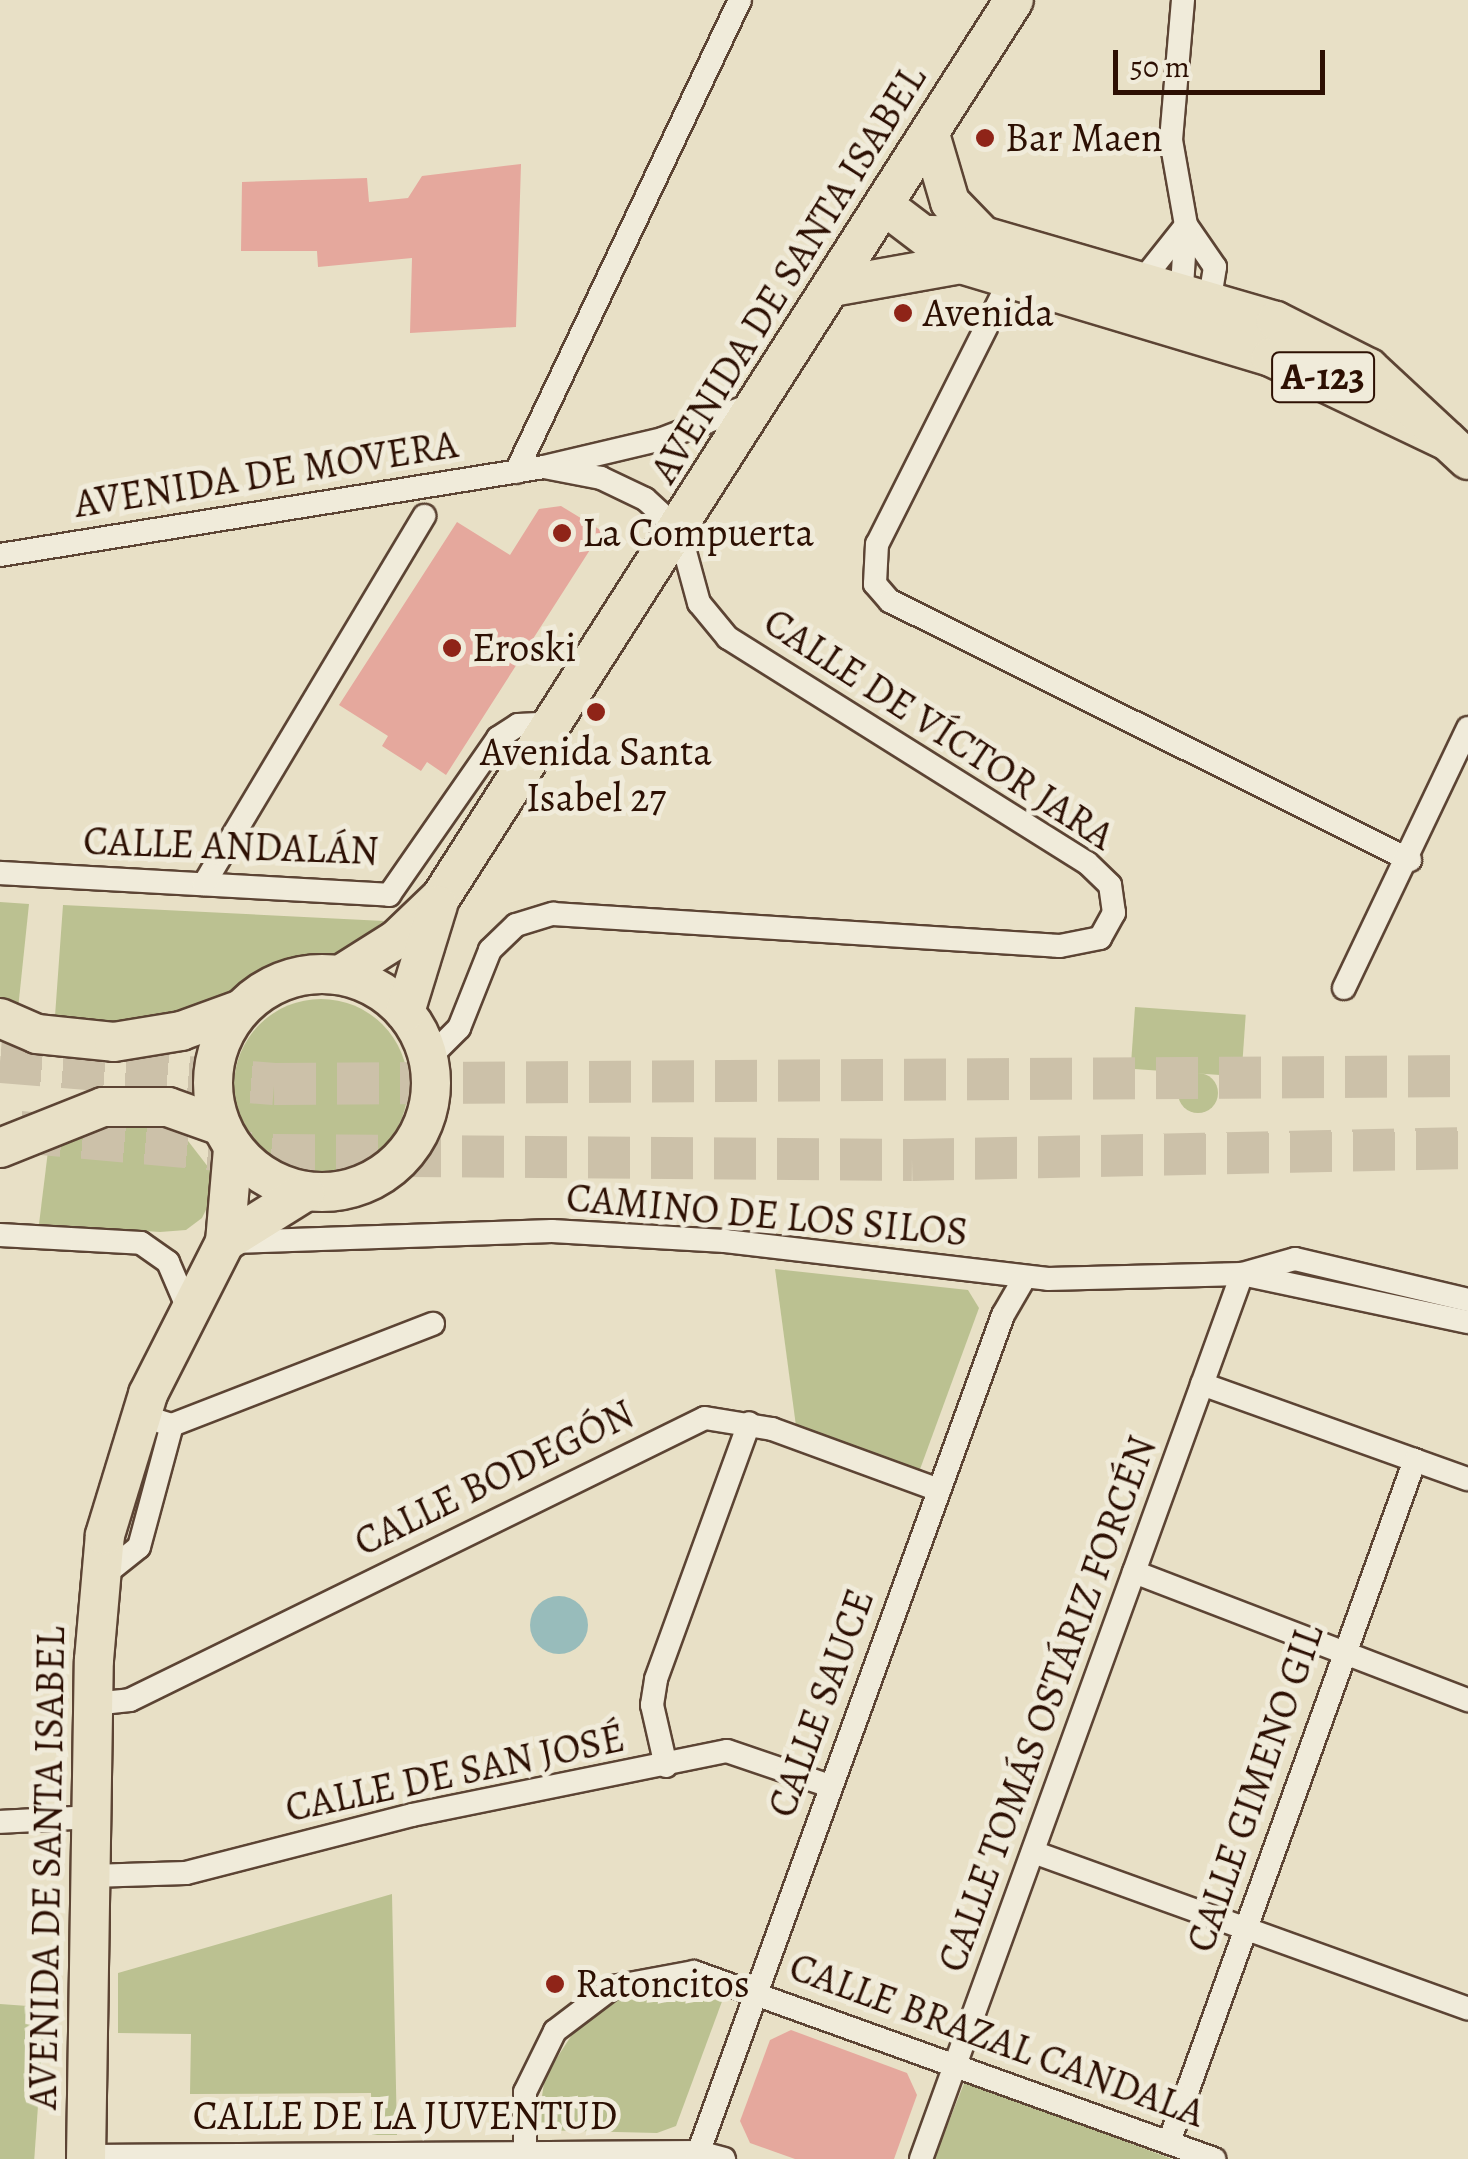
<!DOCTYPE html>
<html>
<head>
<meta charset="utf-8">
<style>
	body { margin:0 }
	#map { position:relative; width:1468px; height:2159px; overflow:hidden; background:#e8e0c6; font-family:Alegreya,serif }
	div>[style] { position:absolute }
	.green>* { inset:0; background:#bbc191; transform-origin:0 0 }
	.round { border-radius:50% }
	.water>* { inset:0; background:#98bcbb }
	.building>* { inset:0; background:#e5a89d }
	.highway-tunnel>* { height:42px; margin-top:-21px; transform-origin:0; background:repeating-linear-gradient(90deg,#ccc1a9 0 42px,transparent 0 63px) }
	.roads { filter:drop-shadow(2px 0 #5c4434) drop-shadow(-2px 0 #5c4434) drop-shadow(0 2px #5c4434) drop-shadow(0 -2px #5c4434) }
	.street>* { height:22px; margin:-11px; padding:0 11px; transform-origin:11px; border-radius:11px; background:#f0ebda }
	.primary>* { height:38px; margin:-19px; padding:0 19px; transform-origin:19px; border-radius:19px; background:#e8e0c6 }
	.primary>.ring { margin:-19px; padding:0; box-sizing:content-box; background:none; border:38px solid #e8e0c6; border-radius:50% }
	.dots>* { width:28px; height:28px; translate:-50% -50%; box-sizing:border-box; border:5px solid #f0ebda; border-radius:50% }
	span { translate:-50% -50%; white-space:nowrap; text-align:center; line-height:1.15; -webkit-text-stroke:10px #f0ebda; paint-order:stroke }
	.shield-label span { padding:2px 8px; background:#f0ebda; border:2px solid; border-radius:8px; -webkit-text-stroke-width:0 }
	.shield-label { font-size:38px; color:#2d1003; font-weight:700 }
	.poi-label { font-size:40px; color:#2d1003 }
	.left { translate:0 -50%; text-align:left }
	.street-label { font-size:40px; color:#2d1003 }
	.scale { position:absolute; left:1113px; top:50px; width:212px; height:45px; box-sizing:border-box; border:5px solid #2d1003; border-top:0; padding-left:12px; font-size:30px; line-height:35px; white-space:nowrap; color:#2d1003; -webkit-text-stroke:8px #f0ebda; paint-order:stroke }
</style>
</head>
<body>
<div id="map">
	<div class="green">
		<i style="clip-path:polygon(0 902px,29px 904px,18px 1009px,0 1001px)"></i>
		<i style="clip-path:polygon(63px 905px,384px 921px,343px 952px,263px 971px,219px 997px,135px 1024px,94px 1027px,55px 1016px)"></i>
		<i class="round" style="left:234px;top:999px;width:174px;height:174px"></i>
		<i style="left:1135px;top:1007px;width:111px;height:62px;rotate:4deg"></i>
		<i class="round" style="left:1178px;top:1073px;width:40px;height:40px"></i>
		<i style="clip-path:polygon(160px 1125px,185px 1137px,212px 1172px,216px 1189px,202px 1218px,186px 1230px,160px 1232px,39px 1224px,48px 1151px,104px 1129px)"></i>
		<i style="clip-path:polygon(775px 1269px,968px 1290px,979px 1308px,919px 1472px,796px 1426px)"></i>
		<i style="clip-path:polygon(392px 1894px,397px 2135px,372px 2135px,371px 2093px,190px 2094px,191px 2034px,118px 2033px,118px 1973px)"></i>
		<i style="clip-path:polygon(673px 1984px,724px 1996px,676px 2126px,657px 2133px,537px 2130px,545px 2076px,575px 2030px,617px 1998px)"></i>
		<i style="left:0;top:2004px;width:45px;height:155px;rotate:4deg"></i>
		<i style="clip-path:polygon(965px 2081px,1172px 2159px,934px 2159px)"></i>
	</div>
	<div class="water">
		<i class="round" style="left:530px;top:1596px;width:58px;height:58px"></i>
	</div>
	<div class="building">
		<i style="clip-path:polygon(521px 164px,516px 327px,410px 333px,412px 258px,318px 267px,317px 251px,241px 251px,242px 182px,367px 178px,369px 202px,408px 198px,422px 176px)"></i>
		<i style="clip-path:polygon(561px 506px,602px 531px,446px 775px,427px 762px,421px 771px,382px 746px,388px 736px,339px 705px,457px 522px,510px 555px,539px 509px)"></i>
		<i style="clip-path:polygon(791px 2030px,907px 2073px,917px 2095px,894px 2159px,795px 2159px,750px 2143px,740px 2121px,770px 2040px)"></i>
	</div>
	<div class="highway-tunnel">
		<i style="left:0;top:1062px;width:275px;rotate:4.6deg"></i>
		<i style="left:274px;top:1084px;width:1194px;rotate:-0.38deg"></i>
		<i style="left:20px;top:1132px;width:254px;rotate:5.2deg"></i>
		<i style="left:273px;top:1155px;width:639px;rotate:0.45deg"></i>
		<i style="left:912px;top:1160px;width:556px;rotate:-1.24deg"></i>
	</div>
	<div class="roads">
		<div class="street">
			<i style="left:1186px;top:225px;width:51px;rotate:55.4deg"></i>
			<i style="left:1215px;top:267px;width:44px;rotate:99.2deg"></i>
			<i style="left:1010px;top:280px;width:296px;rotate:116.7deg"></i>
			<i style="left:877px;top:544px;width:40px;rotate:92.9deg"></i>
			<i style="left:875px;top:584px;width:23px;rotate:49deg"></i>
			<i style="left:890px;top:601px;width:581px;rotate:26.48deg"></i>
			<i style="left:1141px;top:282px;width:69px;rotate:-51.5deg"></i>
			<i style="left:1181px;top:302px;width:77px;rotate:-86.3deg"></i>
			<i style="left:1186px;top:225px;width:86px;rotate:-100deg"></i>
			<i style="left:1171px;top:140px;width:141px;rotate:-85.1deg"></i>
			<i style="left:516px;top:472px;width:522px;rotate:-64.61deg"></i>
			<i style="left:0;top:555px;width:551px;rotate:-9.19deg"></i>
			<i style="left:544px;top:467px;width:121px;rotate:-13.3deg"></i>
			<i style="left:662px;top:439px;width:103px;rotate:-21.1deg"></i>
			<i style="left:0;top:873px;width:390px;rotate:3.2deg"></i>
			<i style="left:389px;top:895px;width:191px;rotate:-55.2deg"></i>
			<i style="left:498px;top:738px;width:24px;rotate:-33deg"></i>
			<i style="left:518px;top:725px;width:36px;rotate:-3deg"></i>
			<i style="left:204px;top:884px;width:429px;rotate:-59.1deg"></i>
			<i style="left:1344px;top:988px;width:288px;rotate:-64.5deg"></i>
			<i style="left:428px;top:1059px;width:44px;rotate:-45deg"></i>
			<i style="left:459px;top:1028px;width:84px;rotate:-68.3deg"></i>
			<i style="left:490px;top:950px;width:36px;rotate:-44deg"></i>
			<i style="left:516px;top:925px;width:39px;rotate:-17deg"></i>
			<i style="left:553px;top:914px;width:508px;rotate:3.61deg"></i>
			<i style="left:1060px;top:946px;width:41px;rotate:-11.3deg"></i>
			<i style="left:1100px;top:938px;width:29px;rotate:-61deg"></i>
			<i style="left:1114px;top:913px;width:28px;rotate:-98deg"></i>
			<i style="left:1110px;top:885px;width:32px;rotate:-136deg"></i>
			<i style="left:1087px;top:863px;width:424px;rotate:-147.9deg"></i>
			<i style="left:728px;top:638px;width:45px;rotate:-129.6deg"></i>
			<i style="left:699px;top:603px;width:76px;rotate:-105.3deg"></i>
			<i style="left:679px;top:530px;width:46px;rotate:-137.6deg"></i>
			<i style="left:645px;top:499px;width:49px;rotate:-154.5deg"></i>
			<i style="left:601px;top:478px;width:58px;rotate:-169.1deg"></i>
			<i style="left:0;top:1235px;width:141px;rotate:3.2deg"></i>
			<i style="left:141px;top:1243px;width:33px;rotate:35deg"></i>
			<i style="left:168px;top:1262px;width:53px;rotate:66.8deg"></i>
			<i style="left:234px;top:1242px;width:318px;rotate:-2deg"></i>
			<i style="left:552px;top:1231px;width:173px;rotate:3.3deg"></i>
			<i style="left:725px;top:1241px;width:325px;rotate:6.7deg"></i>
			<i style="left:1048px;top:1279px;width:194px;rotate:-1.5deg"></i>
			<i style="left:1242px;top:1274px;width:231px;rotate:12deg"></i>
			<i style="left:1202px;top:1384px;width:282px;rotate:19.7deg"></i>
			<i style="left:139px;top:1415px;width:34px;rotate:17deg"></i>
			<i style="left:172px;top:1425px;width:280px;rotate:-21.2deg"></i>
			<i style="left:1134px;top:1572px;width:358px;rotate:21deg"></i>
			<i style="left:99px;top:1579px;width:51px;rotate:-38.7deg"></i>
			<i style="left:139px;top:1547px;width:126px;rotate:-74.9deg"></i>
			<i style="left:93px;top:1704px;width:37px;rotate:-6deg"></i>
			<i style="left:130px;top:1700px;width:640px;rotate:-26.12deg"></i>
			<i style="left:705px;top:1418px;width:68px;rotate:9.3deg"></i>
			<i style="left:772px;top:1429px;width:178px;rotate:20.1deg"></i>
			<i style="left:666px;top:1766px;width:63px;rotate:-102.9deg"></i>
			<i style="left:652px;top:1705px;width:26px;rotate:-81deg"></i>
			<i style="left:656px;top:1679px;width:272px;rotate:-70deg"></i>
			<i style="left:0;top:1822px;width:92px;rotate:-3.1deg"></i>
			<i style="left:1033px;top:1852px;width:462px;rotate:19.8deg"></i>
			<i style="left:91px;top:1876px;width:95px;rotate:-1.8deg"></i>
			<i style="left:186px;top:1873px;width:233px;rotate:-14.4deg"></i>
			<i style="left:412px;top:1815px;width:321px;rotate:-11.5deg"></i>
			<i style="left:727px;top:1751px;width:109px;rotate:18.8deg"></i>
			<i style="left:1169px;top:2142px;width:725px;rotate:-70.17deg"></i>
			<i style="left:86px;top:2156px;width:612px;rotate:-0.37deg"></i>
			<i style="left:698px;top:2152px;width:27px;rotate:15deg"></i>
			<i style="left:525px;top:2159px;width:67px;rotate:-90deg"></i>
			<i style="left:525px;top:2092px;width:68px;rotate:-63.8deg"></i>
			<i style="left:555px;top:2031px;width:73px;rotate:-37.2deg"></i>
			<i style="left:613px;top:1987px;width:82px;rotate:-10.5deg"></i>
			<i style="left:694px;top:1972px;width:553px;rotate:19.78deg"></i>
			<i style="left:696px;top:2159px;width:898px;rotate:-70.01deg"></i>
			<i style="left:1003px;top:1315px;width:44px;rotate:-59.9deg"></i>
			<i style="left:921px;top:2159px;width:941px;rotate:-70.06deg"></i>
			<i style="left:1242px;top:1274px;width:55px;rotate:-15.8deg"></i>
			<i style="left:1295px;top:1259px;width:178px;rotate:13.3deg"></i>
		</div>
		<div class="primary">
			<i style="left:930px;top:134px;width:71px;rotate:73.6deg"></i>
			<i style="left:950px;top:202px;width:47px;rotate:45.9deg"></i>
			<i style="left:885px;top:206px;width:96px;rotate:37.3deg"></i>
			<i style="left:961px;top:264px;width:324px;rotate:16.7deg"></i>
			<i style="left:1271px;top:357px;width:195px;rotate:25.5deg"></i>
			<i style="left:931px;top:235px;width:52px;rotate:1.1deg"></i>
			<i style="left:983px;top:236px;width:305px;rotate:16.2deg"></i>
			<i style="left:1276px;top:321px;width:104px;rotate:26.8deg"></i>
			<i style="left:1369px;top:368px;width:135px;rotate:42.9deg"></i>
			<i style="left:832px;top:287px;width:131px;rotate:-10.1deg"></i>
			<i class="ring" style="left:213px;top:974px;width:180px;height:180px"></i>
			<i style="left:340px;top:975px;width:67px;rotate:-32.3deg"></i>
			<i style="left:397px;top:939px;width:61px;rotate:-43.7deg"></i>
			<i style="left:441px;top:897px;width:1064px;rotate:-57.43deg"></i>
			<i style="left:405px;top:1012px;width:112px;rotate:-72.9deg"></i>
			<i style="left:0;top:1018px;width:40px;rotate:23.4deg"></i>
			<i style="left:37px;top:1034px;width:77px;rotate:5.9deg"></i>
			<i style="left:114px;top:1042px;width:68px;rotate:-9.3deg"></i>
			<i style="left:181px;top:1031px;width:62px;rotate:-19.9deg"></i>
			<i style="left:0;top:1148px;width:111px;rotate:-21.7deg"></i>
			<i style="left:103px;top:1107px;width:65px"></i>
			<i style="left:168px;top:1107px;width:56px;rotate:19.7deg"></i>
			<i style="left:225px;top:1242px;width:94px;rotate:-32deg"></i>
			<i style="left:86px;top:2159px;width:499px;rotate:-89.1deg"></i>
			<i style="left:94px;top:1660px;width:125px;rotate:-85deg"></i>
			<i style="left:105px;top:1535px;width:147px;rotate:-73deg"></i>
			<i style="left:148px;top:1394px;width:170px;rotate:-63.1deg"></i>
			<i style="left:225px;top:1242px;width:94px;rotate:-85.1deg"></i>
		</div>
	</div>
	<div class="dots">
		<i style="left:985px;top:138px;background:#8f2418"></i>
		<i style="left:903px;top:313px;background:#8f2418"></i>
		<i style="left:562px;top:533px;background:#8f2418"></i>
		<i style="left:452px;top:648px;background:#8f2418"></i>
		<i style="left:596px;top:712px;background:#8f2418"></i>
		<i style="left:555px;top:1984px;background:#8f2418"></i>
	</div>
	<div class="shield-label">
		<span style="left:1323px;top:377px">A-123</span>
	</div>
	<div class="poi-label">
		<span class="left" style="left:1005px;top:138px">Bar Maen</span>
		<span class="left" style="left:923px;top:313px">Avenida</span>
		<span class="left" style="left:582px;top:533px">La Compuerta</span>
		<span class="left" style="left:472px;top:648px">Eroski</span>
		<span style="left:596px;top:775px">Avenida Santa<br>Isabel 27</span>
		<span class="left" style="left:575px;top:1984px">Ratoncitos</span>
	</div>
	<div class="street-label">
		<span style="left:788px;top:274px;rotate:-58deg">AVENIDA DE SANTA ISABEL</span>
		<span style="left:266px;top:474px;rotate:-9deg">AVENIDA DE MOVERA</span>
		<span style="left:939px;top:729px;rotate:33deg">CALLE DE VÍCTOR JARA</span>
		<span style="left:231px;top:846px;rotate:2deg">CALLE ANDALÁN</span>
		<span style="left:767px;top:1215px;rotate:5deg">CAMINO DE LOS SILOS</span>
		<span style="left:494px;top:1478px;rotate:-26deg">CALLE BODEGÓN</span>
		<span style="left:821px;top:1703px;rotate:-70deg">CALLE SAUCE</span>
		<span style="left:1047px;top:1704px;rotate:-70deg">CALLE TOMÁS OSTÁRIZ FORCÉN</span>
		<span style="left:455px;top:1773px;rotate:-12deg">CALLE DE SAN JOSÉ</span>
		<span style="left:1255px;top:1788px;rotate:-71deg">CALLE GIMENO GIL</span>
		<span style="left:47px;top:1868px;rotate:-89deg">AVENIDA DE SANTA ISABEL</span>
		<span style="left:997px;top:2040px;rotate:20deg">CALLE BRAZAL CANDALA</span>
		<span style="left:405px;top:2116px">CALLE DE LA JUVENTUD</span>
	</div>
	<div class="scale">50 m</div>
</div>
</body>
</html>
